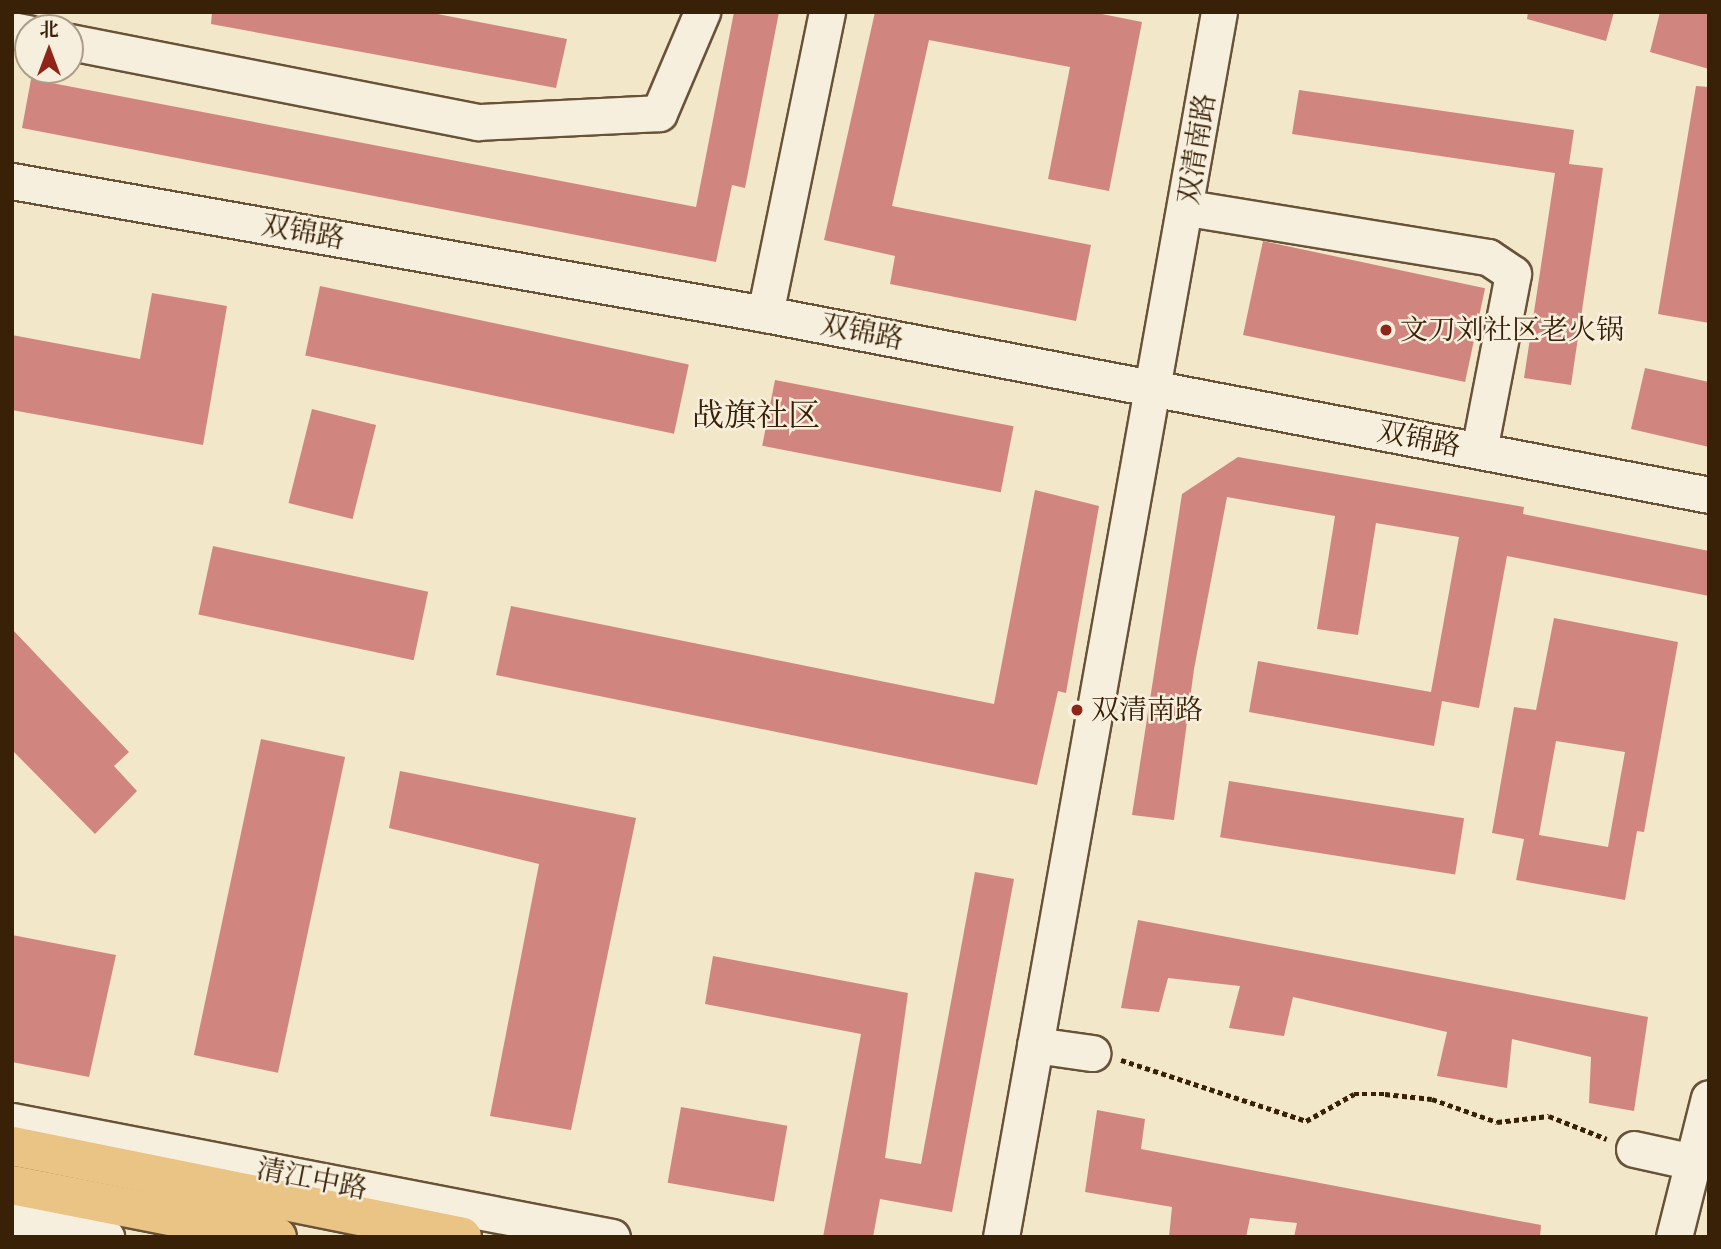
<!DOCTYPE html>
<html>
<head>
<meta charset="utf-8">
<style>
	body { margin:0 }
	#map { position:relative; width:1721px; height:1249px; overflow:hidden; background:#f3e7ca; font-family:"IM FELL Great Primer","Noto Serif SC",serif }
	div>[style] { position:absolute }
	.building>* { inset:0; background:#d0867f; transform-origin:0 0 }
	.path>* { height:4.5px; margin-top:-2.25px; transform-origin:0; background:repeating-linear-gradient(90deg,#392107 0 5px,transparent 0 8.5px) }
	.roads { filter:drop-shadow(2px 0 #685238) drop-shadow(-2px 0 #685238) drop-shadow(0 2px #685238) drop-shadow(0 -2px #685238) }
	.minor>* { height:35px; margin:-17.5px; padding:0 17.5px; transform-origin:17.5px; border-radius:17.5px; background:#f7efdd }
	.highway>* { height:38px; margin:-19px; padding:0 19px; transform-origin:19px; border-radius:19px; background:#eac485 }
	.dots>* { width:19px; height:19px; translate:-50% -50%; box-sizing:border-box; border:4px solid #f7efdd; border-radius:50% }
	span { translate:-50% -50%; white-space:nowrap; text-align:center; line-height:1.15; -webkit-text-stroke:5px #f7efdd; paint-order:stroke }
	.street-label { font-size:28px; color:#392107 }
	.poi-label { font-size:28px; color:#392107 }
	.left { translate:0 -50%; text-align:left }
	.quarter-label { font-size:32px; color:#392107 }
	.frame { position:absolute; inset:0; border:14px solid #392107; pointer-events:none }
	.north { position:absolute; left:14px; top:14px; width:70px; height:70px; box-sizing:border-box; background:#f7efdd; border:2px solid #ab9d87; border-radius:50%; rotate:0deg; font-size:19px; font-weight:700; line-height:28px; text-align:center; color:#392107 }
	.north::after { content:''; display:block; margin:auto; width:24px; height:32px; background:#8f2418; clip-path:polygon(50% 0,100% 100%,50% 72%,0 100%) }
</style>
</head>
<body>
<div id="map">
	<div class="building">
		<i style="clip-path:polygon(212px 12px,427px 12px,567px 39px,556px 88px,211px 24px)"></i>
		<i style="clip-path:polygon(734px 12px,779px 12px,745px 188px,732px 185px,716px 262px,22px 128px,31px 79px,696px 207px)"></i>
		<i style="clip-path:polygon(875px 12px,1092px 12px,1142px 22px,1109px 191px,1048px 179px,1070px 67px,929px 40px,892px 206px,1091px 245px,1076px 321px,890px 284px,895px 256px,824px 240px)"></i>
		<i style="clip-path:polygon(1528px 12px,1614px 12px,1606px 41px,1527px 19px)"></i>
		<i style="clip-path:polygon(1660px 12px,1709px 12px,1709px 69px,1650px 52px)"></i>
		<i style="clip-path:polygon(1696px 86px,1709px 87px,1709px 323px,1658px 314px)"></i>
		<i style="clip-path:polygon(1299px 90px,1574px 130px,1569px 164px,1603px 168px,1571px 385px,1524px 378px,1555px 173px,1292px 134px)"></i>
		<i style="left:1263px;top:241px;width:227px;height:96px;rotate:12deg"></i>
		<i style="left:320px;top:286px;width:377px;height:71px;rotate:12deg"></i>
		<i style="clip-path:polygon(152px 293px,227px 306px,203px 445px,12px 410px,12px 335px,140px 359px)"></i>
		<i style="clip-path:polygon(1645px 368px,1709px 382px,1709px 447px,1631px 429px)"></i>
		<i style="left:775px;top:380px;width:243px;height:67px;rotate:11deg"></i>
		<i style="left:312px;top:409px;width:66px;height:97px;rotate:14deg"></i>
		<i style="clip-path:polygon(1238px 457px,1524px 507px,1523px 514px,1709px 551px,1709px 596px,1507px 556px,1479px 708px,1442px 701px,1434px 746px,1249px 712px,1258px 661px,1431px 692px,1459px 537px,1376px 523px,1358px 635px,1317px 629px,1335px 516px,1227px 497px,1194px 669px,1174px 820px,1132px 815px,1182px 494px)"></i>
		<i style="clip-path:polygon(1035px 490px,1099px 506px,1066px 693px,1058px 691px,1037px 785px,496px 675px,511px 606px,994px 704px)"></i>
		<i style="left:213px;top:546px;width:220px;height:70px;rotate:12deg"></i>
		<i style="clip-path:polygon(evenodd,1554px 618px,1678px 642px,1644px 832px,1637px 831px,1625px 900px,1516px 880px,1524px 839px,1492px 833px,1514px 707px,1536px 710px,1554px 618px,1556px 741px,1625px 752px,1608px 847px,1539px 835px,1556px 741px)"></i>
		<i style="clip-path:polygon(12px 629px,129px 752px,114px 766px,137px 791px,95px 834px,12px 750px)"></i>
		<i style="left:261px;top:739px;width:86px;height:323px;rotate:12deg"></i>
		<i style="clip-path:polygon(400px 771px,636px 818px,571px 1130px,490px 1116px,539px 864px,389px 828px)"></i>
		<i style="left:1229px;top:781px;width:238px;height:57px;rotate:9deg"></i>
		<i style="clip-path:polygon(975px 872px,1014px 879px,952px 1212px,880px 1199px,873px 1237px,823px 1237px,861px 1034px,705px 1004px,713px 956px,908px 993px,885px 1158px,921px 1164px)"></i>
		<i style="clip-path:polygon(1138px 920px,1648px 1017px,1634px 1111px,1589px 1103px,1591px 1057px,1512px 1039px,1507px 1088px,1437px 1076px,1447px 1032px,1320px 1003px,1293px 997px,1284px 1036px,1229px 1028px,1240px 986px,1168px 978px,1159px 1012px,1121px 1008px)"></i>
		<i style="clip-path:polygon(12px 935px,116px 955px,89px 1077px,12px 1062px)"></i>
		<i style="left:681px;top:1107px;width:108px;height:77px;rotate:10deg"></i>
		<i style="clip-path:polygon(1097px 1110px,1145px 1119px,1141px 1149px,1541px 1225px,1540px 1237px,1294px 1237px,1297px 1223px,1250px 1218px,1246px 1237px,1169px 1237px,1172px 1207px,1085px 1192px)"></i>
	</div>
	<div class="path">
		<i style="left:1121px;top:1060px;width:195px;rotate:18.2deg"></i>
		<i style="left:1306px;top:1121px;width:55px;rotate:-29.4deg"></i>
		<i style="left:1354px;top:1094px;width:31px"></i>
		<i style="left:1385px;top:1094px;width:47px;rotate:6.1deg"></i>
		<i style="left:1432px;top:1099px;width:69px;rotate:19.5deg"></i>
		<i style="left:1497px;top:1122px;width:52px;rotate:-6.6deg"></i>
		<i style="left:1549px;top:1116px;width:62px;rotate:21.6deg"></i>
	</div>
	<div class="roads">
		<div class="minor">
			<i style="left:12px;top:30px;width:16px;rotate:11deg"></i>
			<i style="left:70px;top:42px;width:416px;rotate:11.1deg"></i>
			<i style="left:478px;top:122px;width:181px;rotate:-2.8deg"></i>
			<i style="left:659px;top:113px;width:110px;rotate:-66.9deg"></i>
			<i style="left:12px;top:181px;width:765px;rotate:10.02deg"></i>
			<i style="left:765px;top:314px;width:961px;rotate:10.85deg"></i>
			<i style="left:1188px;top:208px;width:304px;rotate:9.3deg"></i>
			<i style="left:1488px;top:257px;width:30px;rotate:34deg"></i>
			<i style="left:1513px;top:274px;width:179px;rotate:100.9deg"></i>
			<i style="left:765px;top:314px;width:308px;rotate:-78.4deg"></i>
			<i style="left:1035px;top:1045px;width:58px;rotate:8deg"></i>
			<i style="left:12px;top:1121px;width:611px;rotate:10.94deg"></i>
			<i style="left:1634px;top:1149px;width:60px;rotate:12.4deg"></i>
			<i style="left:12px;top:1219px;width:96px;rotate:10.8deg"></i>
			<i style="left:1001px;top:1237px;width:1244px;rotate:-79.91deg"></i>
			<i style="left:1674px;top:1237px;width:143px;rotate:-75.9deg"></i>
		</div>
		<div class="highway">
			<i style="left:12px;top:1146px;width:459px;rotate:11.4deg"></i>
			<i style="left:12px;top:1185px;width:270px;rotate:11.1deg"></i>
		</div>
	</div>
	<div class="dots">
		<i style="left:1386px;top:330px;background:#8f2418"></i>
		<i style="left:1077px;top:710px;background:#8f2418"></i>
	</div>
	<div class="street-label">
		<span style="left:1197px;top:149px;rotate:-81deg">双清南路</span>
		<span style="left:303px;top:232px;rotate:10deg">双锦路</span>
		<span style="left:862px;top:332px;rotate:11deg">双锦路</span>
		<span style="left:1419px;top:439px;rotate:11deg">双锦路</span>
		<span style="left:312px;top:1179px;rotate:11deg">清江中路</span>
	</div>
	<div class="poi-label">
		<span class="left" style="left:1400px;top:330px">文刀刘社区老火锅</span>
		<span class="left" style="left:1091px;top:710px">双清南路</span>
	</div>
	<div class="quarter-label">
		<span style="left:756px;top:416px">战旗社区</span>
	</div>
	<div class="frame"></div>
	<div class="north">北</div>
</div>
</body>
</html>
